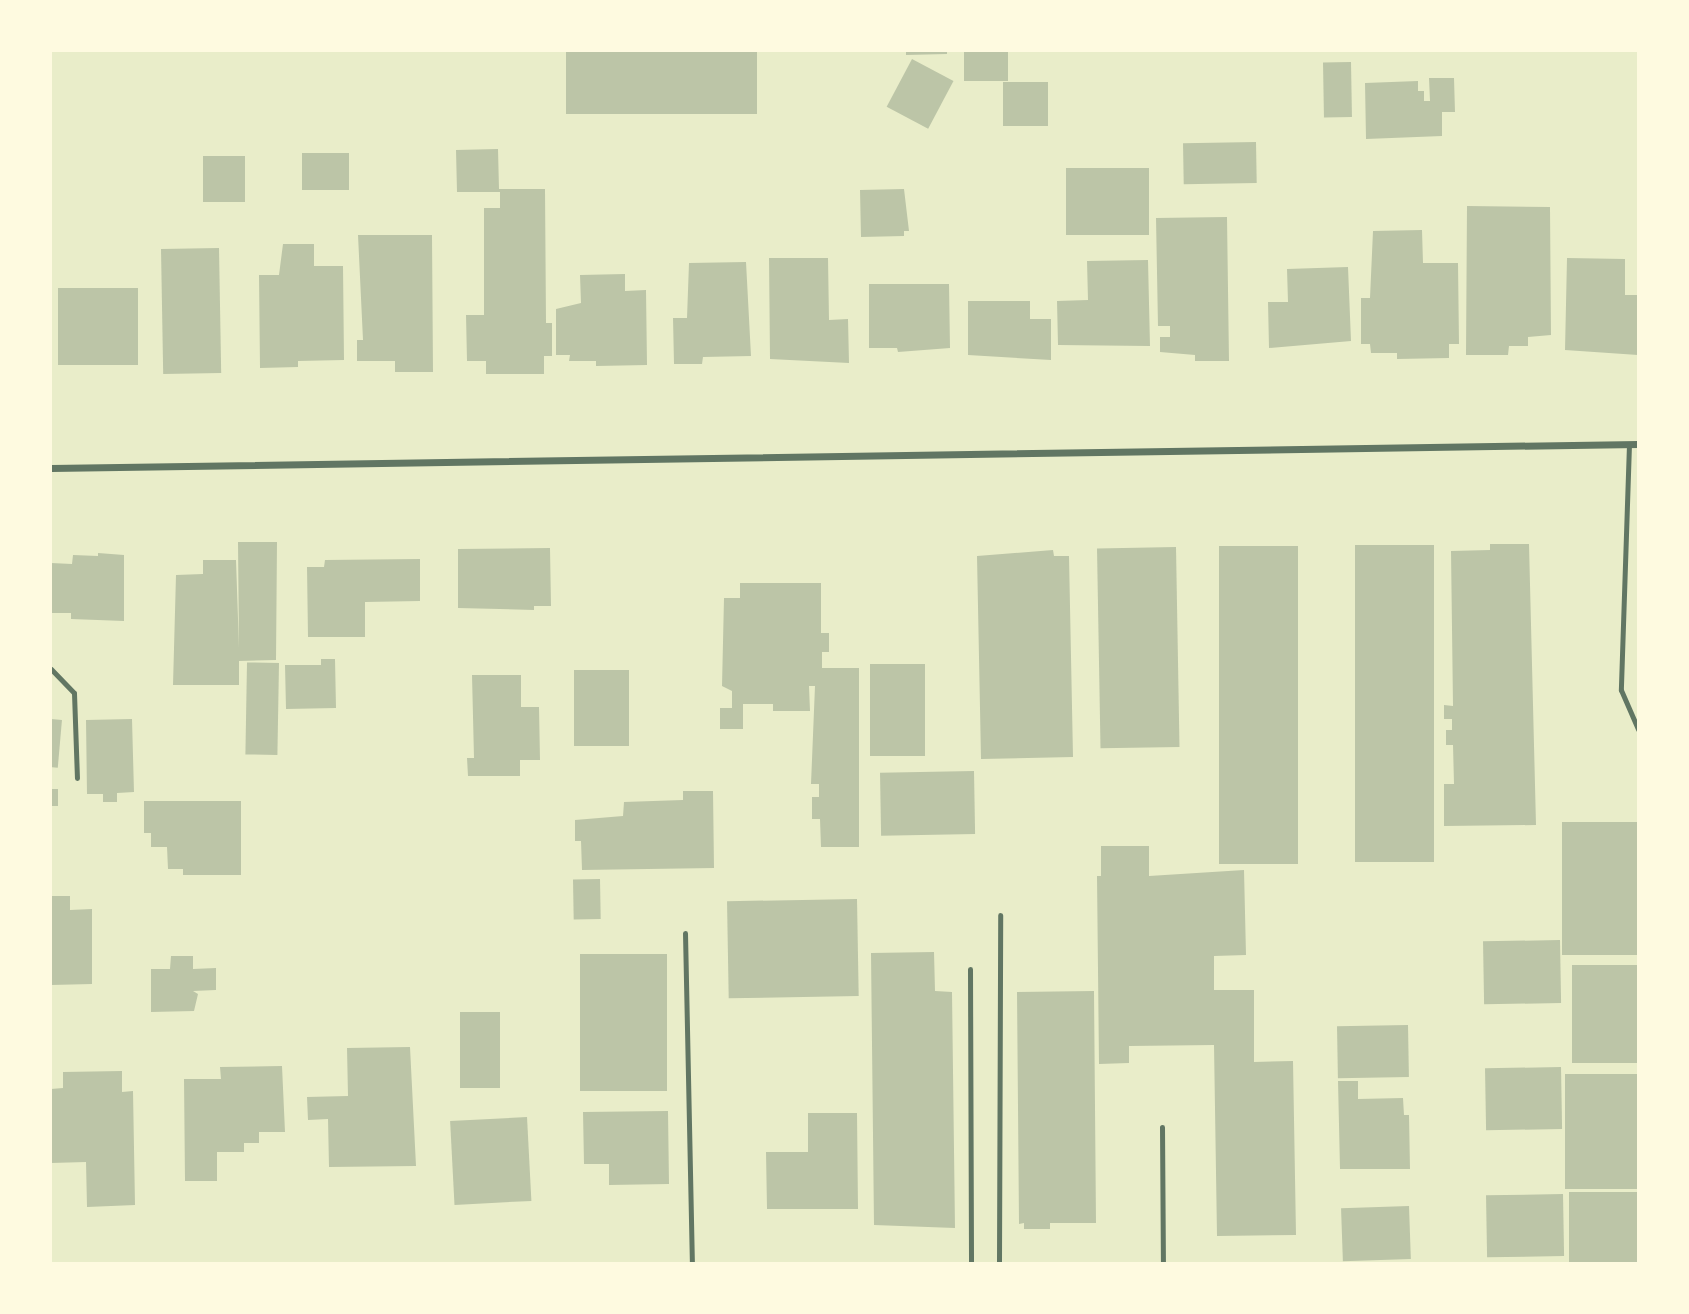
<!DOCTYPE html>
<html>
<head>
<meta charset="utf-8">
<style>
	body { margin:0 }
	#map { position:relative; width:1689px; height:1314px; overflow:hidden; background:#e9edc9; font-family:Mulish,sans-serif }
	div>[style] { position:absolute }
	.building>* { inset:0; background:#bcc5a7; transform-origin:0 0 }
	.service>* { height:5px; margin:-2.5px; padding:0 2.5px; transform-origin:2.5px; border-radius:2.5px; background:#617663 }
	.minor>* { height:7px; margin:-3.5px; padding:0 3.5px; transform-origin:3.5px; border-radius:3.5px; background:#617663 }
	span { translate:-50% -50%; white-space:nowrap; text-align:center; line-height:1.15; -webkit-text-stroke:7px #fefae0; paint-order:stroke }
	.frame { position:absolute; inset:0; border:52px solid #fefae0; pointer-events:none }
</style>
</head>
<body>
<div id="map">
	<div class="building">
		<i style="left:566px;top:51px;width:191px;height:63px"></i>
		<i style="clip-path:polygon(906px 51px,947px 51px,947px 54px,906px 55px)"></i>
		<i style="left:964px;top:51px;width:44px;height:30px"></i>
		<i style="left:912px;top:59px;width:47px;height:54px;rotate:28deg"></i>
		<i style="left:1351px;top:62px;width:55px;height:28px;rotate:89deg"></i>
		<i style="clip-path:polygon(1429px 78px,1454px 78px,1455px 112px,1442px 112px,1442px 136px,1366px 139px,1365px 83px,1418px 81px,1418px 91px,1424px 91px,1424px 101px,1430px 101px)"></i>
		<i style="left:1048px;top:82px;width:44px;height:45px;rotate:90deg"></i>
		<i style="left:1256px;top:142px;width:41px;height:73px;rotate:89deg"></i>
		<i style="clip-path:polygon(498px 149px,499px 189px,545px 189px,546px 323px,552px 323px,552px 356px,544px 356px,544px 374px,486px 374px,486px 361px,467px 361px,466px 315px,484px 315px,484px 208px,500px 208px,500px 192px,457px 192px,456px 150px)"></i>
		<i style="left:302px;top:153px;width:47px;height:37px"></i>
		<i style="left:203px;top:156px;width:42px;height:46px"></i>
		<i style="left:1149px;top:168px;width:67px;height:83px;rotate:90deg"></i>
		<i style="clip-path:polygon(904px 189px,909px 231px,904px 231px,904px 236px,861px 237px,860px 190px)"></i>
		<i style="clip-path:polygon(1467px 206px,1550px 207px,1551px 335px,1528px 337px,1528px 346px,1509px 346px,1508px 355px,1466px 355px)"></i>
		<i style="clip-path:polygon(1227px 217px,1229px 361px,1195px 361px,1195px 355px,1160px 352px,1160px 337px,1170px 337px,1170px 326px,1158px 326px,1156px 218px)"></i>
		<i style="clip-path:polygon(1422px 230px,1423px 263px,1458px 263px,1459px 344px,1449px 344px,1449px 358px,1397px 359px,1397px 353px,1371px 353px,1370px 344px,1361px 344px,1361px 298px,1370px 298px,1373px 231px)"></i>
		<i style="clip-path:polygon(358px 235px,432px 235px,433px 372px,395px 372px,395px 361px,357px 361px,357px 340px,363px 340px)"></i>
		<i style="clip-path:polygon(283px 244px,314px 244px,314px 266px,343px 266px,344px 360px,298px 361px,298px 367px,260px 368px,259px 275px,279px 275px)"></i>
		<i style="left:219px;top:248px;width:125px;height:58px;rotate:89deg"></i>
		<i style="clip-path:polygon(769px 258px,828px 258px,829px 320px,848px 319px,849px 363px,770px 359px)"></i>
		<i style="clip-path:polygon(1567px 258px,1625px 259px,1625px 295px,1638px 295px,1638px 355px,1565px 350px)"></i>
		<i style="clip-path:polygon(1148px 260px,1150px 346px,1058px 345px,1057px 301px,1088px 300px,1087px 261px)"></i>
		<i style="clip-path:polygon(746px 262px,751px 356px,703px 357px,702px 364px,674px 364px,673px 318px,687px 318px,689px 263px)"></i>
		<i style="clip-path:polygon(1348px 267px,1351px 341px,1269px 348px,1268px 302px,1288px 302px,1287px 269px)"></i>
		<i style="clip-path:polygon(625px 274px,625px 291px,646px 290px,647px 365px,596px 366px,596px 361px,569px 361px,570px 355px,556px 355px,556px 309px,581px 303px,580px 275px)"></i>
		<i style="clip-path:polygon(869px 284px,949px 284px,950px 348px,898px 352px,897px 348px,869px 348px)"></i>
		<i style="left:58px;top:288px;width:80px;height:77px"></i>
		<i style="clip-path:polygon(968px 301px,1030px 301px,1030px 319px,1051px 319px,1051px 360px,968px 355px)"></i>
		<i style="clip-path:polygon(238px 542px,277px 542px,276px 660px,239px 661px,239px 685px,173px 685px,176px 575px,203px 574px,203px 560px,236px 560px,239px 648px)"></i>
		<i style="clip-path:polygon(1490px 544px,1529px 544px,1536px 825px,1444px 826px,1444px 784px,1454px 784px,1453px 745px,1446px 745px,1446px 730px,1452px 730px,1452px 719px,1444px 719px,1444px 705px,1453px 706px,1451px 551px,1490px 550px)"></i>
		<i style="left:1355px;top:545px;width:79px;height:317px"></i>
		<i style="left:1219px;top:546px;width:79px;height:318px"></i>
		<i style="left:1176px;top:547px;width:200px;height:79px;rotate:89deg"></i>
		<i style="clip-path:polygon(550px 548px,551px 606px,534px 606px,534px 610px,458px 608px,458px 549px)"></i>
		<i style="clip-path:polygon(1053px 550px,1054px 556px,1069px 556px,1073px 757px,981px 759px,977px 556px)"></i>
		<i style="clip-path:polygon(98px 553px,124px 555px,124px 621px,71px 619px,71px 613px,51px 613px,51px 563px,72px 564px,73px 555px,98px 556px)"></i>
		<i style="clip-path:polygon(420px 559px,420px 601px,365px 602px,365px 637px,308px 637px,307px 567px,324px 567px,325px 560px)"></i>
		<i style="clip-path:polygon(740px 583px,821px 583px,821px 633px,829px 633px,829px 652px,822px 652px,822px 668px,859px 668px,859px 847px,821px 847px,820px 819px,812px 819px,812px 797px,819px 797px,819px 784px,811px 784px,815px 686px,809px 686px,810px 711px,773px 711px,773px 704px,743px 704px,743px 729px,720px 729px,720px 708px,732px 708px,732px 691px,722px 686px,724px 598px,740px 598px)"></i>
		<i style="clip-path:polygon(321px 659px,335px 659px,336px 708px,286px 709px,285px 665px,321px 665px)"></i>
		<i style="left:279px;top:663px;width:92px;height:32px;rotate:91deg"></i>
		<i style="left:870px;top:664px;width:55px;height:92px"></i>
		<i style="left:574px;top:670px;width:55px;height:76px"></i>
		<i style="clip-path:polygon(472px 675px,521px 675px,521px 707px,539px 707px,540px 760px,520px 760px,520px 776px,468px 776px,467px 758px,474px 758px)"></i>
		<i style="left:51px;top:719px;width:11px;height:48px;rotate:5deg"></i>
		<i style="clip-path:polygon(132px 719px,134px 792px,117px 793px,117px 802px,103px 802px,103px 794px,87px 794px,86px 720px)"></i>
		<i style="left:974px;top:771px;width:63px;height:94px;rotate:89deg"></i>
		<i style="left:51px;top:789px;width:7px;height:17px"></i>
		<i style="clip-path:polygon(683px 791px,713px 791px,714px 868px,582px 870px,581px 841px,575px 841px,575px 820px,623px 816px,624px 802px,683px 800px)"></i>
		<i style="clip-path:polygon(144px 801px,241px 801px,241px 875px,183px 875px,183px 869px,168px 869px,167px 847px,151px 847px,151px 833px,144px 833px)"></i>
		<i style="left:1638px;top:822px;width:133px;height:76px;rotate:90deg"></i>
		<i style="clip-path:polygon(1101px 846px,1149px 846px,1149px 876px,1244px 870px,1246px 955px,1214px 956px,1214px 990px,1254px 990px,1254px 1062px,1293px 1061px,1296px 1235px,1217px 1236px,1214px 1045px,1129px 1046px,1129px 1063px,1099px 1064px,1097px 876px,1101px 876px)"></i>
		<i style="left:600px;top:879px;width:40px;height:27px;rotate:89deg"></i>
		<i style="clip-path:polygon(51px 896px,70px 896px,70px 910px,92px 909px,92px 984px,51px 985px)"></i>
		<i style="left:857px;top:899px;width:97px;height:130px;rotate:89deg"></i>
		<i style="left:1560px;top:940px;width:63px;height:77px;rotate:89deg"></i>
		<i style="clip-path:polygon(934px 952px,935px 991px,952px 992px,955px 1228px,874px 1225px,871px 953px)"></i>
		<i style="left:667px;top:954px;width:137px;height:87px;rotate:90deg"></i>
		<i style="clip-path:polygon(171px 956px,193px 956px,193px 969px,216px 968px,216px 990px,193px 991px,198px 994px,194px 1011px,151px 1012px,151px 969px,170px 969px)"></i>
		<i style="left:1638px;top:965px;width:98px;height:66px;rotate:90deg"></i>
		<i style="clip-path:polygon(1094px 991px,1096px 1223px,1050px 1223px,1050px 1229px,1024px 1229px,1024px 1223px,1019px 1224px,1017px 992px)"></i>
		<i style="left:460px;top:1012px;width:40px;height:76px"></i>
		<i style="left:1408px;top:1025px;width:52px;height:71px;rotate:89deg"></i>
		<i style="clip-path:polygon(410px 1047px,416px 1166px,329px 1167px,328px 1119px,308px 1120px,307px 1097px,348px 1096px,347px 1048px)"></i>
		<i style="clip-path:polygon(282px 1066px,285px 1132px,259px 1132px,259px 1143px,244px 1143px,244px 1152px,217px 1152px,217px 1181px,185px 1181px,184px 1079px,221px 1079px,220px 1067px)"></i>
		<i style="left:1561px;top:1067px;width:62px;height:76px;rotate:89deg"></i>
		<i style="clip-path:polygon(122px 1071px,122px 1092px,133px 1091px,135px 1205px,87px 1207px,86px 1162px,51px 1163px,51px 1089px,63px 1088px,63px 1072px)"></i>
		<i style="left:1565px;top:1074px;width:73px;height:115px"></i>
		<i style="clip-path:polygon(1338px 1081px,1358px 1081px,1358px 1099px,1403px 1098px,1404px 1115px,1409px 1115px,1410px 1169px,1340px 1169px)"></i>
		<i style="clip-path:polygon(668px 1111px,669px 1184px,609px 1185px,609px 1164px,584px 1164px,583px 1112px)"></i>
		<i style="clip-path:polygon(808px 1113px,857px 1113px,858px 1209px,767px 1209px,766px 1152px,808px 1152px)"></i>
		<i style="left:527px;top:1117px;width:84px;height:77px;rotate:87deg"></i>
		<i style="left:1638px;top:1192px;width:71px;height:69px;rotate:90deg"></i>
		<i style="left:1563px;top:1194px;width:62px;height:77px;rotate:89deg"></i>
		<i style="left:1409px;top:1206px;width:53px;height:68px;rotate:88deg"></i>
	</div>
	<div class="service">
		<i style="left:1629px;top:444px;width:246px;rotate:91.9deg"></i>
		<i style="left:1621px;top:690px;width:43px;rotate:66.4deg"></i>
		<i style="left:51px;top:669px;width:33px;rotate:46deg"></i>
		<i style="left:74px;top:693px;width:85px;rotate:88deg"></i>
		<i style="left:685px;top:933px;width:330px;rotate:88.8deg"></i>
		<i style="left:970px;top:969px;width:294px;rotate:89.8deg"></i>
		<i style="left:1162px;top:1127px;width:136px;rotate:89.6deg"></i>
		<i style="left:999px;top:1263px;width:348px;rotate:-89.8deg"></i>
	</div>
	<div class="minor">
		<i style="left:51px;top:468px;width:1587px;rotate:-0.87deg"></i>
	</div>
	<div class="frame"></div>
</div>
</body>
</html>
